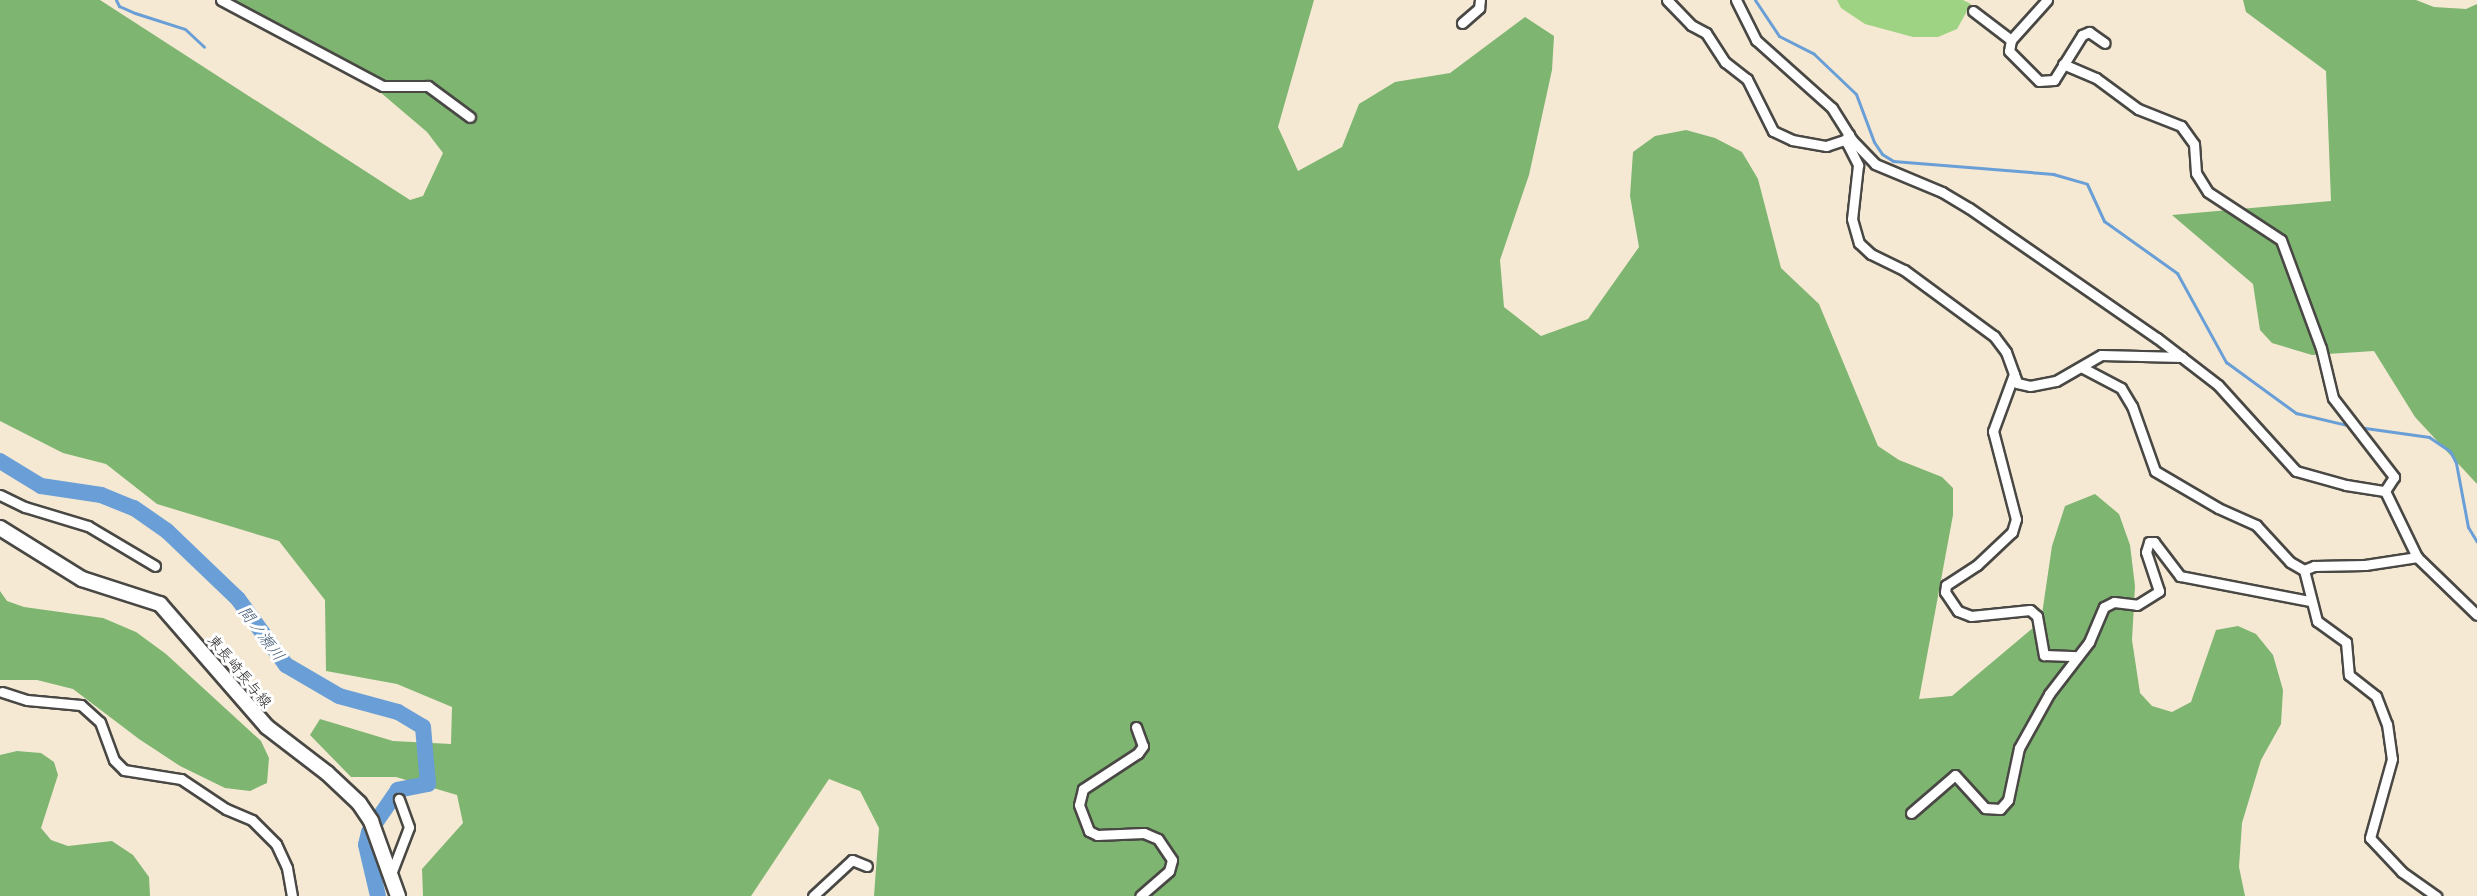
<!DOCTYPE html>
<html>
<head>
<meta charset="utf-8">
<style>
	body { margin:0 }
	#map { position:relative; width:2477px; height:896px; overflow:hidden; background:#f5e9d4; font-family:Delius,"Klee One",sans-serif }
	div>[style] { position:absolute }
	.green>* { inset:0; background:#9ed383 }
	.forest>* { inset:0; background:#7eb571 }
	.stream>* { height:3px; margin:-1.5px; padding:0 1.5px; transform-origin:1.5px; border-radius:1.5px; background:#699fd6 }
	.river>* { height:16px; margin:-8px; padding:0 8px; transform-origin:8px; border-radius:8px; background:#699fd6 }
	.roads { filter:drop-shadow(2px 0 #494844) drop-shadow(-2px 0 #494844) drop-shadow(0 2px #494844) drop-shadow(0 -2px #494844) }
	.minor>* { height:9px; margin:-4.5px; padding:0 4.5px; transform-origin:4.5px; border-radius:4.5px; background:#fff }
	.primary>* { height:14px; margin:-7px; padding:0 7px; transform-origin:7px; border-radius:7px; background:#fff }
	span { translate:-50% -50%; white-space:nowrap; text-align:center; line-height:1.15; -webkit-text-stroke:6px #fff; paint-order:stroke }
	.street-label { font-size:15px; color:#2b2b2b }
	.water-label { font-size:16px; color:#475f78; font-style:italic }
</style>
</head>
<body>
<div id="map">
	<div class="green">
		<i style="clip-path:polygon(1837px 0,1963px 0,1971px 4px,1957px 29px,1938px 37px,1913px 37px,1865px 24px,1841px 8px)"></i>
	</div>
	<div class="forest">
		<i style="clip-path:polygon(0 0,100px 0,410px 200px,423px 196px,443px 153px,427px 132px,380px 92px,235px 0,1314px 0,1278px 127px,1298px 171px,1342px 147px,1359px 104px,1395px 82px,1450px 73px,1525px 17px,1554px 36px,1552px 70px,1529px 175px,1500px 260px,1504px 307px,1541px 336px,1588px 319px,1639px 247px,1630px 196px,1633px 152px,1655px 136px,1686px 130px,1715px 138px,1742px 152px,1758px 179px,1781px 268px,1819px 304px,1878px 446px,1899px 460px,1942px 477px,1953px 488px,1953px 515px,1919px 699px,1952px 696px,2041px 621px,2052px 546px,2065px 506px,2095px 494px,2119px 514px,2130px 545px,2135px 586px,2132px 640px,2140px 693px,2152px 706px,2172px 712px,2191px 702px,2216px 630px,2238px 626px,2256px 634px,2273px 655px,2283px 690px,2281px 724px,2261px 760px,2242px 823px,2239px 867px,2245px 896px,874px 896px,879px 828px,860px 791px,829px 779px,751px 896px,423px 896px,422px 869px,463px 823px,457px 795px,396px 777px,351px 777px,310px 735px,320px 719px,393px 741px,451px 744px,452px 707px,397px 684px,326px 671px,325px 600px,279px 541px,157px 504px,106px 464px,63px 453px,0 421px)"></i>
		<i style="clip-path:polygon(2243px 0,2416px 0,2434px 7px,2466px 9px,2477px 4px,2477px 484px,2415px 417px,2374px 351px,2312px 355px,2272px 343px,2260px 330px,2253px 284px,2172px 215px,2331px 201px,2326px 71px,2246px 12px)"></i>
		<i style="clip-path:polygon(0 591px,7px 601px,24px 607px,103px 618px,136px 632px,166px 654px,261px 741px,269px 758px,267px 783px,250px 791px,225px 788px,180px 766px,139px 739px,73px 689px,37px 680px,0 680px)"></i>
		<i style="clip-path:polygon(17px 751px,41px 753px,54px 762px,58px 775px,41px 828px,51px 840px,68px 846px,112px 841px,133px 855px,149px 877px,150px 896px,0 896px,0 755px)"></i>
	</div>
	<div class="stream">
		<i style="left:116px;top:0;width:7px;rotate:63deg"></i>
		<i style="left:119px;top:6px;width:17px;rotate:24deg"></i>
		<i style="left:135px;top:13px;width:52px;rotate:17.7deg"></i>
		<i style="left:185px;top:29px;width:26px;rotate:43deg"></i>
		<i style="left:1755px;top:0;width:43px;rotate:56.3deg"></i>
		<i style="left:1779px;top:36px;width:39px;rotate:27deg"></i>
		<i style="left:1814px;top:54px;width:58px;rotate:43.6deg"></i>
		<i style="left:1856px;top:94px;width:51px;rotate:69.4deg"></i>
		<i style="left:1874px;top:142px;width:14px;rotate:56deg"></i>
		<i style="left:1882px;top:154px;width:13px;rotate:32deg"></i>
		<i style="left:1893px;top:161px;width:161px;rotate:4.6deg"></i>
		<i style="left:2053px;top:174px;width:35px;rotate:16deg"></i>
		<i style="left:2087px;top:184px;width:41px;rotate:65.3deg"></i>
		<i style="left:2104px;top:221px;width:90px;rotate:35.5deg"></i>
		<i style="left:2177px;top:273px;width:102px;rotate:61.2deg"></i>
		<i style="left:2226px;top:362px;width:87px;rotate:36.1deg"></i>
		<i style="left:2296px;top:413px;width:57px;rotate:13.3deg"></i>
		<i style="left:2358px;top:427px;width:72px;rotate:8deg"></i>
		<i style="left:2429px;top:437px;width:25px;rotate:34deg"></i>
		<i style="left:2450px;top:451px;width:13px;rotate:63deg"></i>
		<i style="left:2456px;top:463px;width:65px;rotate:79.4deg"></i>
		<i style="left:2468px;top:527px;width:17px;rotate:59deg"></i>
	</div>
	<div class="river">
		<i style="left:0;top:461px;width:48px;rotate:31.4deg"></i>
		<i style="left:41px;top:486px;width:61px;rotate:8.5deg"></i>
		<i style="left:101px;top:495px;width:35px;rotate:22deg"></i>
		<i style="left:134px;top:508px;width:40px;rotate:34.9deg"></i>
		<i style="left:167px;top:531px;width:98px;rotate:43.8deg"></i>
		<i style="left:238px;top:599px;width:82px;rotate:54deg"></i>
		<i style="left:286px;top:665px;width:61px;rotate:30.3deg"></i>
		<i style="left:339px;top:696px;width:61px;rotate:15.2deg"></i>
		<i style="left:398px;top:712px;width:29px;rotate:31deg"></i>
		<i style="left:423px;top:727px;width:57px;rotate:85deg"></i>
		<i style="left:428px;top:784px;width:31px;rotate:169deg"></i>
		<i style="left:398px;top:790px;width:51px;rotate:124.6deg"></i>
		<i style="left:369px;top:832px;width:13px;rotate:103deg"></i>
		<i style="left:366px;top:845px;width:52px;rotate:76.8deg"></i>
	</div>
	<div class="roads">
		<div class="minor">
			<i style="left:221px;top:0;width:183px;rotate:28deg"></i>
			<i style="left:383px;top:86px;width:45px"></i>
			<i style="left:428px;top:86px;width:52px;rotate:36.4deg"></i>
			<i style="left:1667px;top:0;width:35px;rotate:46deg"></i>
			<i style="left:1691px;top:25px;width:17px;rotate:28deg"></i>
			<i style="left:1706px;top:33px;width:35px;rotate:57deg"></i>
			<i style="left:1725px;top:62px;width:28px;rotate:38deg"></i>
			<i style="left:1747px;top:79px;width:58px;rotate:63.4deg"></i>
			<i style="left:1773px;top:131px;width:21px;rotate:25deg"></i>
			<i style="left:1792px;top:140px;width:35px;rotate:10deg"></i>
			<i style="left:1826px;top:146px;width:20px;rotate:-18deg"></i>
			<i style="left:1845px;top:140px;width:7px;rotate:-56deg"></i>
			<i style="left:1736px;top:0;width:45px;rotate:63.4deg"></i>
			<i style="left:1756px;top:40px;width:102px;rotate:41.8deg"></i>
			<i style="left:1832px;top:108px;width:38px;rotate:58deg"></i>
			<i style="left:1852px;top:140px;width:33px;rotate:46deg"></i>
			<i style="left:1875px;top:164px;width:73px;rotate:22.7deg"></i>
			<i style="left:1942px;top:192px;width:31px;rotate:31deg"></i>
			<i style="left:1969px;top:208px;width:229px;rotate:34.7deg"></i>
			<i style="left:2157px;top:338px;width:77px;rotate:37.6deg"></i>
			<i style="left:2218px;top:385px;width:116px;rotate:47.8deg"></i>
			<i style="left:2296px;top:471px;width:52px;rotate:15.6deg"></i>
			<i style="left:2346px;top:485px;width:39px;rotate:9deg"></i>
			<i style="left:2385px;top:491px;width:73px;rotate:64.1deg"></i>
			<i style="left:2417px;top:557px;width:83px;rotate:44deg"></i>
			<i style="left:2047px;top:0;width:54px;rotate:132deg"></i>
			<i style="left:2011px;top:40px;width:11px;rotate:100deg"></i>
			<i style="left:2009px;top:51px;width:42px;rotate:45deg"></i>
			<i style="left:2039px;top:81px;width:15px;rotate:-4deg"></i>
			<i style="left:2054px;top:80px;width:53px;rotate:-58.1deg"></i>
			<i style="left:2082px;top:35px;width:8px;rotate:-23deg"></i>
			<i style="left:2089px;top:32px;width:19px;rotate:35deg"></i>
			<i style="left:1973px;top:11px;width:48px;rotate:37.3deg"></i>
			<i style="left:1462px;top:23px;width:23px;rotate:-41deg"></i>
			<i style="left:1479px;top:8px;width:8px;rotate:-83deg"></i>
			<i style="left:2063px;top:64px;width:36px;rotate:23deg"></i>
			<i style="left:2096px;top:78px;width:52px;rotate:36.4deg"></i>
			<i style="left:2138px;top:109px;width:46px;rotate:21.6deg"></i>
			<i style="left:2181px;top:126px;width:22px;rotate:54deg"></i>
			<i style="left:2194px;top:144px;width:29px;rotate:86deg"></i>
			<i style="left:2196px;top:173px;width:22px;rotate:58deg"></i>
			<i style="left:2208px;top:192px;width:87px;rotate:33.3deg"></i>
			<i style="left:2281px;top:240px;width:115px;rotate:69.7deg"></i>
			<i style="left:2321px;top:348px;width:51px;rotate:76.5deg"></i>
			<i style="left:2333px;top:398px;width:100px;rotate:52.3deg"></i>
			<i style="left:2394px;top:477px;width:17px;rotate:123deg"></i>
			<i style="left:1852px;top:140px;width:6px;rotate:149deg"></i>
			<i style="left:1847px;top:143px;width:25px;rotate:63deg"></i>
			<i style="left:1858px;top:165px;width:54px;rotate:96.3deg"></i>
			<i style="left:1852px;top:219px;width:25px;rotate:74deg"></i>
			<i style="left:1859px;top:243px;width:16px;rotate:43deg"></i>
			<i style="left:1871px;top:254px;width:37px;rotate:26deg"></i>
			<i style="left:1904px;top:270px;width:112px;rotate:36.3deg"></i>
			<i style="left:1994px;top:336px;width:20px;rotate:53deg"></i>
			<i style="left:2006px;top:352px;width:33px;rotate:70deg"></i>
			<i style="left:2017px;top:383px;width:13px;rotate:13deg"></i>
			<i style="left:2030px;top:386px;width:26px;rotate:-11deg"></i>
			<i style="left:2056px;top:381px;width:52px;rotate:-30deg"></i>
			<i style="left:2101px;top:355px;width:81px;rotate:1.4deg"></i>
			<i style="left:2083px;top:368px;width:43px;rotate:27.8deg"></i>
			<i style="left:2121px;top:388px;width:21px;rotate:59deg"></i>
			<i style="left:2132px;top:406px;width:69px;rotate:70.5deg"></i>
			<i style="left:2155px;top:471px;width:73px;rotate:30.4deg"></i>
			<i style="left:2218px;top:508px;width:42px;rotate:24.1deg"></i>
			<i style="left:2256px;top:525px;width:50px;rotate:47.4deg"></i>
			<i style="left:2290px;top:562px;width:16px;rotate:30deg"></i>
			<i style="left:2304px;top:570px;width:53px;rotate:75.7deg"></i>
			<i style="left:2317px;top:621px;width:36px;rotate:36deg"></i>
			<i style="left:2346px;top:642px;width:33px;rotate:85deg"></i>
			<i style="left:2349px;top:675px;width:34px;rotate:38deg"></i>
			<i style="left:2376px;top:696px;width:30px;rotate:69deg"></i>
			<i style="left:2387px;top:724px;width:35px;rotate:82deg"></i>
			<i style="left:2392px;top:759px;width:82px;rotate:105.6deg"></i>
			<i style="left:2370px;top:838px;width:47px;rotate:46.7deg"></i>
			<i style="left:2402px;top:872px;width:42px;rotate:35.2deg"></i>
			<i style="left:2014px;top:374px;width:61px;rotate:110.2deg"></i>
			<i style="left:1993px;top:431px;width:91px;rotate:75.4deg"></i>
			<i style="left:2016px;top:519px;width:14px;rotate:107deg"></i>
			<i style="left:2012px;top:532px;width:48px;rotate:136.7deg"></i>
			<i style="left:1977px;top:565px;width:37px;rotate:147deg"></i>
			<i style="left:1946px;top:585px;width:7px;rotate:98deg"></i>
			<i style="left:1945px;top:592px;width:23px;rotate:56deg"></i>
			<i style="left:1958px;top:611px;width:14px;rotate:21deg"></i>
			<i style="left:1971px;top:616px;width:59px;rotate:-5.8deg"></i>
			<i style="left:2030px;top:610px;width:9px;rotate:41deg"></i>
			<i style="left:2037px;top:616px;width:40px;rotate:80deg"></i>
			<i style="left:2044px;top:655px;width:34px;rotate:2deg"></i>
			<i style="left:0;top:495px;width:28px;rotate:26deg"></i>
			<i style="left:25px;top:507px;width:66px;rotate:16.8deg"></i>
			<i style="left:88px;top:526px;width:78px;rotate:30.8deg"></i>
			<i style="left:2304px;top:570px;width:11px;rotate:-22deg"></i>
			<i style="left:2314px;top:566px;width:51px;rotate:-1.1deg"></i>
			<i style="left:2365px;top:565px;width:53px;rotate:-8.7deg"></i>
			<i style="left:2px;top:692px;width:26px;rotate:18deg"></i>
			<i style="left:27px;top:700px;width:54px;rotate:5.3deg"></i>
			<i style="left:81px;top:705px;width:25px;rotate:42deg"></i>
			<i style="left:100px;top:722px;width:40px;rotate:69.8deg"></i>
			<i style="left:114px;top:760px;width:14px;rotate:45deg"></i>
			<i style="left:124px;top:770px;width:58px;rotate:9deg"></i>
			<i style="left:181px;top:779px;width:54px;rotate:33.7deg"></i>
			<i style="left:226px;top:809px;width:28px;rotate:23deg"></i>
			<i style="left:252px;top:820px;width:34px;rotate:45deg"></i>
			<i style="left:276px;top:844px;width:26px;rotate:65deg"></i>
			<i style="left:287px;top:868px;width:28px;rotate:80deg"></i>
			<i style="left:1136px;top:727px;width:20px;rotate:70deg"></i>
			<i style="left:1143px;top:746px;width:9px;rotate:126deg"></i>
			<i style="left:1138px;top:753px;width:66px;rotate:146.8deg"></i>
			<i style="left:1083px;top:789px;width:16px;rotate:104deg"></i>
			<i style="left:1079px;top:805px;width:28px;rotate:69deg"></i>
			<i style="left:1089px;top:831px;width:9px;rotate:27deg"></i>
			<i style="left:1097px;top:835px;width:47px;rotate:-2.4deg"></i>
			<i style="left:1144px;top:833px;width:15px;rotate:23deg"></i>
			<i style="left:1158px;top:839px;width:25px;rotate:56deg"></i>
			<i style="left:1172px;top:860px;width:11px;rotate:105deg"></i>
			<i style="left:1169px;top:871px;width:38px;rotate:139deg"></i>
			<i style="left:1911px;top:813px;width:58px;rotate:-40.8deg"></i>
			<i style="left:1955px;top:775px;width:45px;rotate:47.7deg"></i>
			<i style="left:1985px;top:808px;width:15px;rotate:4deg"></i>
			<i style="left:2000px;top:809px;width:12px;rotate:-48deg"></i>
			<i style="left:2008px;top:800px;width:53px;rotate:-78.1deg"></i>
			<i style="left:2019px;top:748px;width:62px;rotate:-60.9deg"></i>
			<i style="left:2049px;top:694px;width:66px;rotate:-52.4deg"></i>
			<i style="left:2089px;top:642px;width:38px;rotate:-67deg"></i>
			<i style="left:2104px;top:607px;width:11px;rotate:-27deg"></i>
			<i style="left:2114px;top:602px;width:23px;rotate:7deg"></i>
			<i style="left:2137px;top:605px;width:26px;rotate:-32deg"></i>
			<i style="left:2159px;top:591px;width:41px;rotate:-108.4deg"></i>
			<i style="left:2146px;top:552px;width:10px;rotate:-73deg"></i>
			<i style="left:2149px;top:542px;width:5px"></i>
			<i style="left:2154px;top:542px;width:43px;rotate:52.6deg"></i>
			<i style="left:2180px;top:576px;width:132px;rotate:10.9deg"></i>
			<i style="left:391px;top:874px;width:50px;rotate:-69deg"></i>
			<i style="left:409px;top:827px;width:30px;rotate:-110deg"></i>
			<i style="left:813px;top:896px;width:53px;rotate:-42.7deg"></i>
			<i style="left:852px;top:860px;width:16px;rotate:22deg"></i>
		</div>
		<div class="primary">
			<i style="left:0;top:528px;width:97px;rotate:31.9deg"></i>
			<i style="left:82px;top:579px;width:82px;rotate:17.8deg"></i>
			<i style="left:160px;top:604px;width:163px;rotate:49deg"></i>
			<i style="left:267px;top:727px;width:76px;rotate:37.5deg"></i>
			<i style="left:327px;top:773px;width:44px;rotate:43.2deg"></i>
			<i style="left:359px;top:803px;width:22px;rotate:56deg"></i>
			<i style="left:371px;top:821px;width:80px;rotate:70.2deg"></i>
		</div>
	</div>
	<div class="street-label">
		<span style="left:240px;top:671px;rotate:50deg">東長崎長与線</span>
	</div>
	<div class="water-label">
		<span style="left:262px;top:633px;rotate:53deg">間ノ瀬川</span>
	</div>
</div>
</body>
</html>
